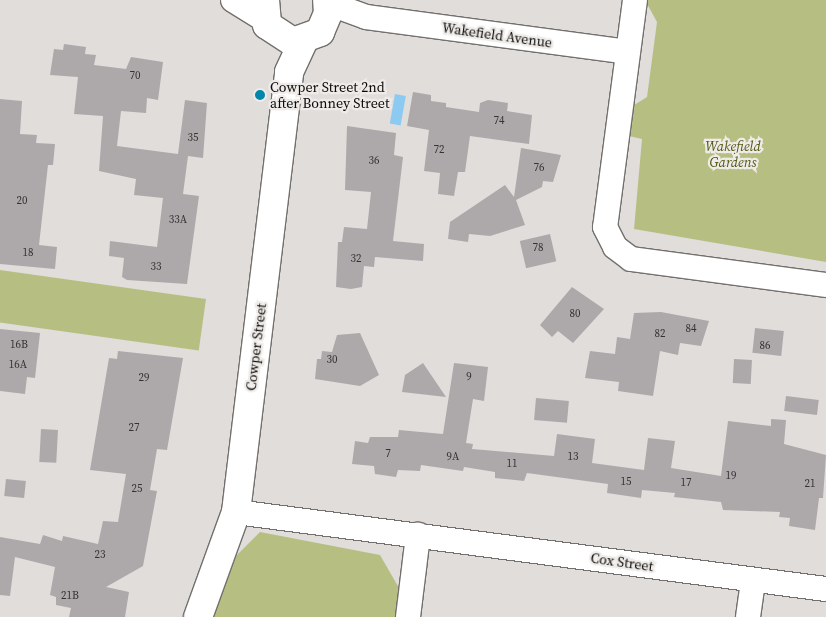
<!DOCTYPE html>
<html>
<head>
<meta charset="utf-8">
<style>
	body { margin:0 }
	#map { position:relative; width:826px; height:617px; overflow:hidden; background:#e1dddb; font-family:"Source Serif 4",serif }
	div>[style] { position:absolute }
	.green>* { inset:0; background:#b6bf81; transform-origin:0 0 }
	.water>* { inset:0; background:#8dcaf1; transform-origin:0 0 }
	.building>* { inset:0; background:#ada9ab; transform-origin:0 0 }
	.roads { filter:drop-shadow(1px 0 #726f6c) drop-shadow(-1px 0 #726f6c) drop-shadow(0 1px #726f6c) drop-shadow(0 -1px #726f6c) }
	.minor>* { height:24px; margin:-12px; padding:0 12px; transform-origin:12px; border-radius:12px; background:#fff }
	.tertiary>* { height:28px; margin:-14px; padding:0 14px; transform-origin:14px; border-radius:14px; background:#fff }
	.dots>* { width:14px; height:14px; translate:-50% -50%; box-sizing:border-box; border:2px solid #eeebe8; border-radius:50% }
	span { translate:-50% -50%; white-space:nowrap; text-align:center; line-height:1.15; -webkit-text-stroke:4.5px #eeebe8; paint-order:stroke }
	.number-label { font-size:11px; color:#343232 }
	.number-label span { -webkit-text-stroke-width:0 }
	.street-label { font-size:14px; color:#0c0b0a }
	.poi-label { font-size:14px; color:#0c0b0a }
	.left { translate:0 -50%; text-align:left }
	.park-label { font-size:14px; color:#545a14; font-style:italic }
</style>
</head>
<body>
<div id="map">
	<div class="green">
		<i style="clip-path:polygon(645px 0,826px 0,826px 262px,634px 229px,642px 139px,629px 136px,631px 107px,647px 97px,657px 22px)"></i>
		<i style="left:0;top:270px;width:208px;height:52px;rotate:8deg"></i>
		<i style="clip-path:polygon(260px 532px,380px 555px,399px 588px,395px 617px,214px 617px,227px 565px)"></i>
	</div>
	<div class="water">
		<i style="left:395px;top:94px;width:11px;height:30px;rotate:10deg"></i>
	</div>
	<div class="building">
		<i style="clip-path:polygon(64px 44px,86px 47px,85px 54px,96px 55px,94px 65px,126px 69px,131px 57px,163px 62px,158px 100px,147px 98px,146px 113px,121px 111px,117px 146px,178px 154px,185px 100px,207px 103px,203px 158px,188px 156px,183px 194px,199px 196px,187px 284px,127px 280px,122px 277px,124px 258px,109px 256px,110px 241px,157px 247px,163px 198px,134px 195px,136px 179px,99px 171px,103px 116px,74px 114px,78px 77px,50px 75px,54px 49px,63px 50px)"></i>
		<i style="clip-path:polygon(413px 92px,431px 95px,431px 101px,446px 103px,446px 107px,479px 112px,480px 103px,488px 100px,508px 103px,507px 111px,532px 115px,529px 144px,470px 136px,465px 172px,458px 172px,454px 196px,438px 194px,440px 173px,424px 171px,429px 130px,407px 126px)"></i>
		<i style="clip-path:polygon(0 99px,22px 101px,20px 134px,37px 135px,36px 143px,55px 144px,53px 165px,48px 165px,39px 245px,57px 247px,55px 269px,0 264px)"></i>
		<i style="clip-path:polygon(347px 126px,396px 133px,394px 155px,403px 157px,393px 241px,424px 244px,423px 261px,375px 257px,374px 267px,364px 266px,362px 287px,351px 289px,336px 287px,338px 242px,342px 242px,344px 227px,367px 229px,371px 192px,345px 190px)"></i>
		<i style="clip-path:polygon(521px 148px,561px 155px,553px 182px,543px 181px,542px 187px,516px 200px,525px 225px,490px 236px,469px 234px,468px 242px,448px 239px,450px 222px,505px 185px,514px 197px)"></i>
		<i style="left:550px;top:234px;width:28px;height:31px;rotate:77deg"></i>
		<i style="clip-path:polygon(572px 287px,604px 309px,573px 343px,558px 331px,552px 337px,540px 325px)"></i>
		<i style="clip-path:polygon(661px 312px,709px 321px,701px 346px,680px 343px,678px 355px,660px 351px,653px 396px,618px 391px,619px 382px,585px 378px,590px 351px,615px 354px,617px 337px,630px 339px,634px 313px)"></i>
		<i style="left:755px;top:328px;width:29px;height:25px;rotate:6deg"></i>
		<i style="clip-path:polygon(0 329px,40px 333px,35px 378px,27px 377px,25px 394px,0 391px)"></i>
		<i style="clip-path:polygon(360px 333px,379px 375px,360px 386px,315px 379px,317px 359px,321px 359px,322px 351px,332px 352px,337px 335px)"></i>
		<i style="clip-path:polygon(118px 351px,183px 358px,167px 450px,157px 449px,150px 490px,157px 491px,143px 566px,106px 587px,129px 592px,125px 617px,69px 617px,71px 608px,56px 605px,56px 597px,50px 595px,55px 567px,15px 557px,10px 596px,0 595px,0 537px,40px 544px,43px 535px,62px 541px,63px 536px,98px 544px,103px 521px,118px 522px,126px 474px,90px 470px,109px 358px,117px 359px)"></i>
		<i style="left:734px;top:359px;width:18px;height:24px;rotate:3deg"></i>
		<i style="clip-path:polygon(423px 363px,446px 397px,402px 392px,405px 375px)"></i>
		<i style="clip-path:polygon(454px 363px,488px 367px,484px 401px,473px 399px,466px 443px,473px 444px,472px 449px,554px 456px,557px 434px,595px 439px,592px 463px,644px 470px,648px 438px,675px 441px,671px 468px,721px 476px,728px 421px,771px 426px,771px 419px,786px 420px,784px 444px,826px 455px,823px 498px,819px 498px,815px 530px,789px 526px,790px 518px,779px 517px,780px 512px,723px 510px,721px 502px,674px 497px,675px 493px,642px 490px,641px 498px,607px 493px,608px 484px,527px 473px,524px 481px,495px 478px,495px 472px,464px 467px,463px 471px,421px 465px,420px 471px,398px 470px,396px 477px,375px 474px,374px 466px,352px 464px,355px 441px,368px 443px,370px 437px,398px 437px,399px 430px,443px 434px)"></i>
		<i style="left:786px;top:396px;width:33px;height:15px;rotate:7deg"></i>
		<i style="left:536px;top:398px;width:33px;height:22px;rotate:5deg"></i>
		<i style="left:41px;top:429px;width:17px;height:33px;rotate:3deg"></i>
		<i style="left:6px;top:479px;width:20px;height:17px;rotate:6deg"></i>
	</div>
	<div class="roads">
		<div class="minor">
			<i style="left:233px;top:0;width:38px;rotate:32deg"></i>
			<i style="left:635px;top:0;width:229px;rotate:97.5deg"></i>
			<i style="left:605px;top:227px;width:22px;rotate:63deg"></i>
			<i style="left:615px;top:247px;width:20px;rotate:37deg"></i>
			<i style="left:631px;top:259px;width:197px;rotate:7.6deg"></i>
			<i style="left:328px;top:3px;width:40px;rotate:20.2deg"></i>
			<i style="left:366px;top:17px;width:264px;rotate:7.6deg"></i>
			<i style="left:236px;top:512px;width:595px;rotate:7.44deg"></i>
			<i style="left:408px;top:617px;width:83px;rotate:-83deg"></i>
			<i style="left:748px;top:617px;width:37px;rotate:-82deg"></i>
		</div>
		<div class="tertiary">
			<i style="left:265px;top:0;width:25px;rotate:85deg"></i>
			<i style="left:267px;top:25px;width:31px;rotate:33deg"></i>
			<i style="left:293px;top:42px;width:29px;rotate:-20deg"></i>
			<i style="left:320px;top:32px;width:21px;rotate:-67deg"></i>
			<i style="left:328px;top:13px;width:13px;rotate:-94deg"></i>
			<i style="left:198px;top:617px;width:112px;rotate:-70.1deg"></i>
			<i style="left:236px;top:512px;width:443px;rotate:-83.1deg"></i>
			<i style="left:289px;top:72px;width:33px;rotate:-65deg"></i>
		</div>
	</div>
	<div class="dots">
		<i style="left:260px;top:95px;background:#0386a9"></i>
	</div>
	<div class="number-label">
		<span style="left:135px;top:76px">70</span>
		<span style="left:499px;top:121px">74</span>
		<span style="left:193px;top:138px">35</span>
		<span style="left:439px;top:150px">72</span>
		<span style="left:374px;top:161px">36</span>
		<span style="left:539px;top:168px">76</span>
		<span style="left:22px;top:201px">20</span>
		<span style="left:178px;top:220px">33A</span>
		<span style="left:538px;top:248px">78</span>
		<span style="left:28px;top:253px">18</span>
		<span style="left:356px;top:259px">32</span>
		<span style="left:156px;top:267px">33</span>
		<span style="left:575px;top:314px">80</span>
		<span style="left:691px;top:329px">84</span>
		<span style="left:660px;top:334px">82</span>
		<span style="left:19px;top:345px">16B</span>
		<span style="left:765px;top:346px">86</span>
		<span style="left:332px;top:360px">30</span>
		<span style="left:18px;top:365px">16A</span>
		<span style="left:469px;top:377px">9</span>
		<span style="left:144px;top:378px">29</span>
		<span style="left:134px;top:428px">27</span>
		<span style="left:388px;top:454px">7</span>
		<span style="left:453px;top:457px">9A</span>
		<span style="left:573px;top:457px">13</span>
		<span style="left:512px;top:464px">11</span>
		<span style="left:731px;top:476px">19</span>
		<span style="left:626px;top:482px">15</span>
		<span style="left:686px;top:483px">17</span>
		<span style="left:810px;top:484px">21</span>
		<span style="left:137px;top:489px">25</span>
		<span style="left:100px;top:555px">23</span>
		<span style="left:70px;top:596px">21B</span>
	</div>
	<div class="street-label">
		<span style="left:497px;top:35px;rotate:8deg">Wakefield Avenue</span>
		<span style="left:256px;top:347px;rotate:-83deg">Cowper Street</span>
		<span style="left:622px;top:562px;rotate:8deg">Cox Street</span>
	</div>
	<div class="poi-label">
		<span class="left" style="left:270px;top:95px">Cowper Street 2nd<br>after Bonney Street</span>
	</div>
	<div class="park-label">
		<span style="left:733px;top:154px">Wakefield<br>Gardens</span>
	</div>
</div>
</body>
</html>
